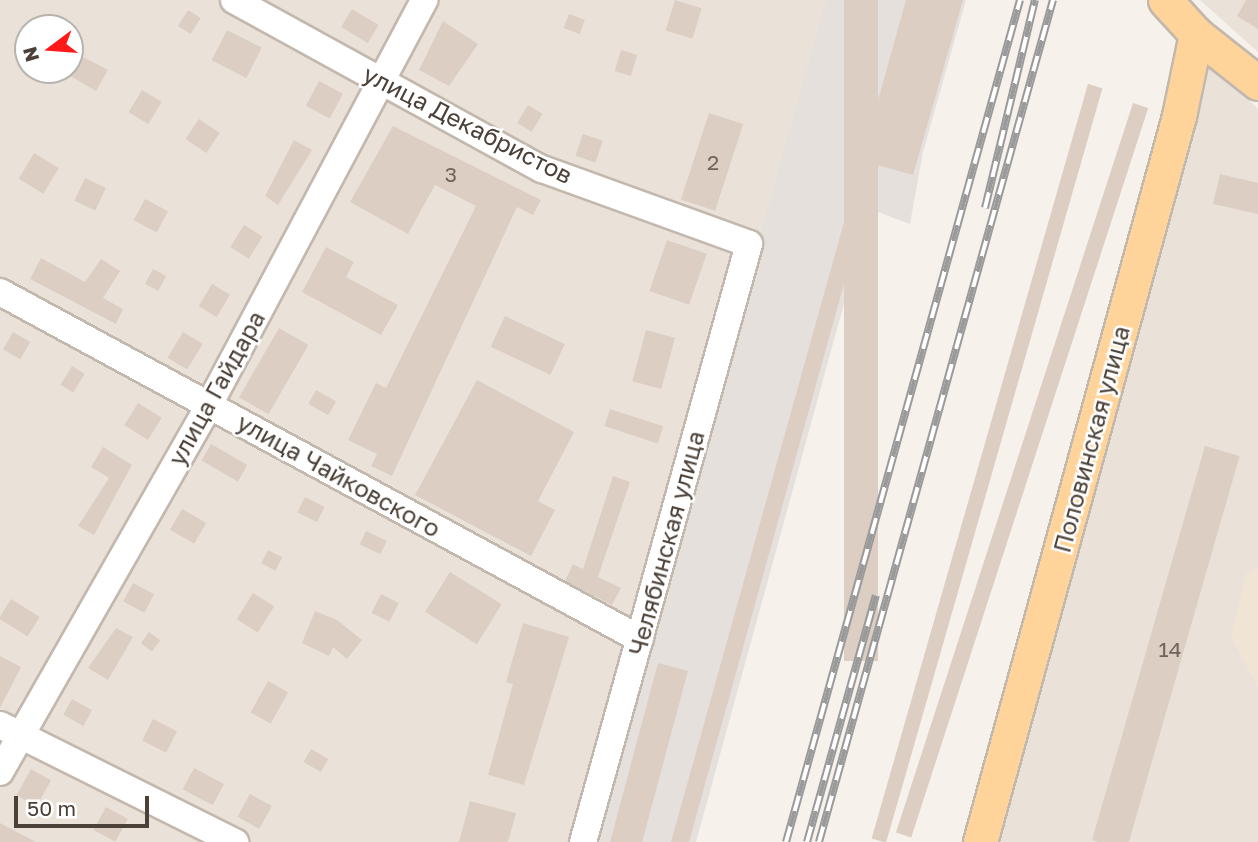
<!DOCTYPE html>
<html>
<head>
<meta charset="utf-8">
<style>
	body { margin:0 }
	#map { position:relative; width:1258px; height:842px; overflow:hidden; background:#f6f1eb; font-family:"Golos Text",sans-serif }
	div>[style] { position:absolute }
	.residential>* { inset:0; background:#eae2d9 }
	.industrial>* { inset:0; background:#e6e0dc }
	.education>* { inset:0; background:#f0e4d4 }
	.building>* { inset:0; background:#dccec3; transform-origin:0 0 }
	.roads { filter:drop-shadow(2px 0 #c3b8ad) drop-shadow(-2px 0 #c3b8ad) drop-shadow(0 2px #c3b8ad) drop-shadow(0 -2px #c3b8ad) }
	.minor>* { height:26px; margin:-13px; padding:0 13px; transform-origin:13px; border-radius:13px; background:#fff }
	.major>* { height:33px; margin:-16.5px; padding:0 16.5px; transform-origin:16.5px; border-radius:16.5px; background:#ffd49b }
	.rail>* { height:8px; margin-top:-4px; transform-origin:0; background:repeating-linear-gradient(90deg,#fff 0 16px,#9a9a9a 0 32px); box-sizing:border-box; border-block:2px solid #9a9a9a }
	span { translate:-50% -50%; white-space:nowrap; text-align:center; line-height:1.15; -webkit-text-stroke:5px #fff; paint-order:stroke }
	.number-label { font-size:21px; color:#6f645b }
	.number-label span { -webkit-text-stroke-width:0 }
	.street-label { font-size:24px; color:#4b4138 }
	.north { position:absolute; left:14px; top:14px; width:70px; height:70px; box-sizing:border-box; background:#fff; border:2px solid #b7b3af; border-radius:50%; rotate:254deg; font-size:19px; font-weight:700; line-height:28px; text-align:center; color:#4b4138 }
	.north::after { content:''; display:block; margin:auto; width:24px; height:32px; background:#ff1a19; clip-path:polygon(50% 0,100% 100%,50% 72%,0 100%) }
	.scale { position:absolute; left:14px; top:796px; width:135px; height:32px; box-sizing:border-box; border:4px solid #4b4138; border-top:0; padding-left:9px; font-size:21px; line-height:24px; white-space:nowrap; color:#4b4138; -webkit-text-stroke:5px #fff; paint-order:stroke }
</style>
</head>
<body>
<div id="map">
	<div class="residential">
		<i style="clip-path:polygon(evenodd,0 0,842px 0,588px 842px,0 842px,0 0,28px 28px,70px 28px,70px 70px,28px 70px,28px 28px)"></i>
		<i style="clip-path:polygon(1200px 0,1258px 0,1258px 52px)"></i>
		<i style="clip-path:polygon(1206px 59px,1258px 109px,1258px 842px,984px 842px)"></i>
	</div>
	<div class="industrial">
		<i style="clip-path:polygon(826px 0,966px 0,923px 152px,910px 224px,870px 209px,696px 842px,590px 842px)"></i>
	</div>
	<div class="education">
		<i style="clip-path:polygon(1258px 568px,1258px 687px,1231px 637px,1246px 574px)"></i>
	</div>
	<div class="building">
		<i style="left:675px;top:0;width:28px;height:32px;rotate:17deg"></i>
		<i style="left:844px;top:0;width:34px;height:661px"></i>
		<i style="clip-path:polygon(906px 0,963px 0,913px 175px,877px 165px,689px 842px,671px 842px)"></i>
		<i style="clip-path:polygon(1246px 0,1258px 0,1258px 29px,1237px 16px)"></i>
		<i style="left:352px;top:9px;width:31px;height:21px;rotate:31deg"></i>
		<i style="left:188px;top:10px;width:15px;height:19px;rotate:32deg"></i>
		<i style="left:569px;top:14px;width:17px;height:15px;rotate:21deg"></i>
		<i style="clip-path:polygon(443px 21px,478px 44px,449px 86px,419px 70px)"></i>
		<i style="left:227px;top:30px;width:39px;height:34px;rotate:27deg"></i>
		<i style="clip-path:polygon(70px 50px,108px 70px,96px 91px,70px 76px)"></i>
		<i style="left:621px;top:50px;width:17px;height:22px;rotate:17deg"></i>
		<i style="left:319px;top:81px;width:27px;height:28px;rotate:28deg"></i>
		<i style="left:1088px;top:84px;width:15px;height:785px;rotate:16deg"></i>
		<i style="left:142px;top:90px;width:23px;height:26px;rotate:31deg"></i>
		<i style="left:1133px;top:103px;width:16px;height:767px;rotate:18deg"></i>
		<i style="left:528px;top:105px;width:17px;height:21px;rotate:31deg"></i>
		<i style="left:709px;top:113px;width:36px;height:91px;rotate:18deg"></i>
		<i style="left:199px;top:119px;width:25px;height:24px;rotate:34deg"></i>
		<i style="clip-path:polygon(393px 126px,541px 200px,533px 215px,517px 207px,392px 476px,371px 466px,377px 454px,348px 440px,376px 383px,386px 388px,476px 206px,435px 185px,408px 234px,350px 202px)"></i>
		<i style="left:583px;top:134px;width:21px;height:23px;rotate:19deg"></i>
		<i style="clip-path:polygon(294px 140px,312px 150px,278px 205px,265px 196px)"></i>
		<i style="left:34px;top:153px;width:29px;height:30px;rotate:31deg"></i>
		<i style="clip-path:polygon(1220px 174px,1258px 183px,1258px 214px,1213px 204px)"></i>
		<i style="left:85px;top:178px;width:23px;height:25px;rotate:25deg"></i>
		<i style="left:145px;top:199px;width:26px;height:24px;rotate:28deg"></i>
		<i style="left:244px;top:225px;width:22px;height:26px;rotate:32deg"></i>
		<i style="left:667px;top:240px;width:42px;height:54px;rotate:19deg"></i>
		<i style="clip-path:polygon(326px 247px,354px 262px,346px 277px,398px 305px,381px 335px,302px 292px)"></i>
		<i style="clip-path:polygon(41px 258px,85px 282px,101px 259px,120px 271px,103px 298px,123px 309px,116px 324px,30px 279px)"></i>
		<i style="left:153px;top:269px;width:15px;height:17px;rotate:28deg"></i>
		<i style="left:212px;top:284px;width:21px;height:26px;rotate:31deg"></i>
		<i style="left:505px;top:316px;width:66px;height:34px;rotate:25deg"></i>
		<i style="left:279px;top:328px;width:34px;height:80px;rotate:30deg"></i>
		<i style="left:646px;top:330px;width:30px;height:53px;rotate:15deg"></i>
		<i style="left:13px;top:332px;width:20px;height:20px;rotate:30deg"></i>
		<i style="left:183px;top:332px;width:23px;height:30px;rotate:31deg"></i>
		<i style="left:72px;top:366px;width:15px;height:22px;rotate:32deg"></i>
		<i style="clip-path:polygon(477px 380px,574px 432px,538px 501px,555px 510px,531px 556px,415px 495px)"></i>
		<i style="left:316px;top:390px;width:23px;height:16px;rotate:29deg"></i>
		<i style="left:138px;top:403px;width:28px;height:26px;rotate:32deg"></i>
		<i style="left:610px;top:409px;width:56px;height:18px;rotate:18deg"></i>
		<i style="left:211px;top:444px;width:42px;height:19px;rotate:30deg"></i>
		<i style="left:1205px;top:446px;width:36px;height:410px;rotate:16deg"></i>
		<i style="clip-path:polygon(103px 447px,132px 465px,94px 535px,78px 526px,109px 478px,91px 467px)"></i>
		<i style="clip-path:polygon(613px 476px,630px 482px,598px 577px,621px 588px,612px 605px,565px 581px,573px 564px,583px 569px)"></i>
		<i style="left:305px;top:497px;width:22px;height:17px;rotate:27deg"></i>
		<i style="left:182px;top:509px;width:28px;height:24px;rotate:30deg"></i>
		<i style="left:366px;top:531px;width:23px;height:15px;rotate:25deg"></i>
		<i style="left:268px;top:550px;width:16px;height:15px;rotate:27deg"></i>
		<i style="left:450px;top:572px;width:61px;height:47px;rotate:32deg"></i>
		<i style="left:133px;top:583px;width:24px;height:21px;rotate:28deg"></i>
		<i style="left:253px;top:593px;width:25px;height:31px;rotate:32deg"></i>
		<i style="left:381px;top:594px;width:20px;height:21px;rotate:27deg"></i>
		<i style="left:11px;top:599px;width:34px;height:23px;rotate:32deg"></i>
		<i style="clip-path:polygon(315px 611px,337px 620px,362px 640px,347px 659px,333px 647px,329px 656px,302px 643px)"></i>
		<i style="clip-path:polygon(523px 623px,569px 637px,524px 785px,488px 775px,513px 684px,506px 682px)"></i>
		<i style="clip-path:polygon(116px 628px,133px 637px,108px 680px,88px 668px)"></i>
		<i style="left:149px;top:632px;width:14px;height:14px;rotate:36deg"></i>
		<i style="clip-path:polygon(0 656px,21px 667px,0 708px)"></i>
		<i style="left:658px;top:663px;width:31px;height:186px;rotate:15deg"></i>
		<i style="left:268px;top:681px;width:23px;height:36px;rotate:29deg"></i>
		<i style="left:72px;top:699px;width:23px;height:18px;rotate:29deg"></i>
		<i style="left:153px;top:719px;width:27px;height:24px;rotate:27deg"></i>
		<i style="left:311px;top:749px;width:20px;height:15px;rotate:30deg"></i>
		<i style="left:194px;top:768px;width:34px;height:24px;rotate:28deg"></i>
		<i style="left:31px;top:769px;width:23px;height:30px;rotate:29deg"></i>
		<i style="left:250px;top:794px;width:25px;height:26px;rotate:29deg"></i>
		<i style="clip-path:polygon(470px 801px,516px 813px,508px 842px,459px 842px)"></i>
		<i style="left:106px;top:807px;width:25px;height:26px;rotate:29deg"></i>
		<i style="clip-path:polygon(0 823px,36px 842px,0 842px)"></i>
	</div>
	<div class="roads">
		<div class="minor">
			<i style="left:234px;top:0;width:351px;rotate:28.8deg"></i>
			<i style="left:542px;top:169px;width:220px;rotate:19.9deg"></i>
			<i style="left:749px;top:244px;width:621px;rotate:105.51deg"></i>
			<i style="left:0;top:292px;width:728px;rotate:28.47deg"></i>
			<i style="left:0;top:725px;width:263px;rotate:26.5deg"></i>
			<i style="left:0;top:772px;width:422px;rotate:-60.3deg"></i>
			<i style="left:209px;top:405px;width:459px;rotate:-62deg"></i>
		</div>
		<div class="major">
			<i style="left:1165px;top:0;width:46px;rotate:47.6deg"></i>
			<i style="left:1196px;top:34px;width:79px;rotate:38.3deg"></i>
			<i style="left:980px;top:842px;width:753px;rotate:-74.67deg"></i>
			<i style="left:1179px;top:116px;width:84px;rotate:-78.3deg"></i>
		</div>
	</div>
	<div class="rail">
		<i style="left:985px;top:208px;width:214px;rotate:-76.5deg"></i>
		<i style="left:786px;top:842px;width:874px;rotate:-74.47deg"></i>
		<i style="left:807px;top:842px;width:256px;rotate:-74.4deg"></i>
		<i style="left:819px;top:842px;width:874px;rotate:-74.47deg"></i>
	</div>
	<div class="number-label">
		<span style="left:713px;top:162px">2</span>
		<span style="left:451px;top:174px">3</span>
		<span style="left:1170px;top:649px">14</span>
	</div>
	<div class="street-label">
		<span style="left:468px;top:124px;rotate:27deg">улица Декабристов</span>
		<span style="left:216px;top:388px;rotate:-61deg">улица Гайдара</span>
		<span style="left:1091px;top:439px;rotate:-75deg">Половинская улица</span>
		<span style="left:339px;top:475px;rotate:29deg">улица Чайковского</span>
		<span style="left:666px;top:543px;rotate:-75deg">Челябинская улица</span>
	</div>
	<div class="north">N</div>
	<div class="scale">50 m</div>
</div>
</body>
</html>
